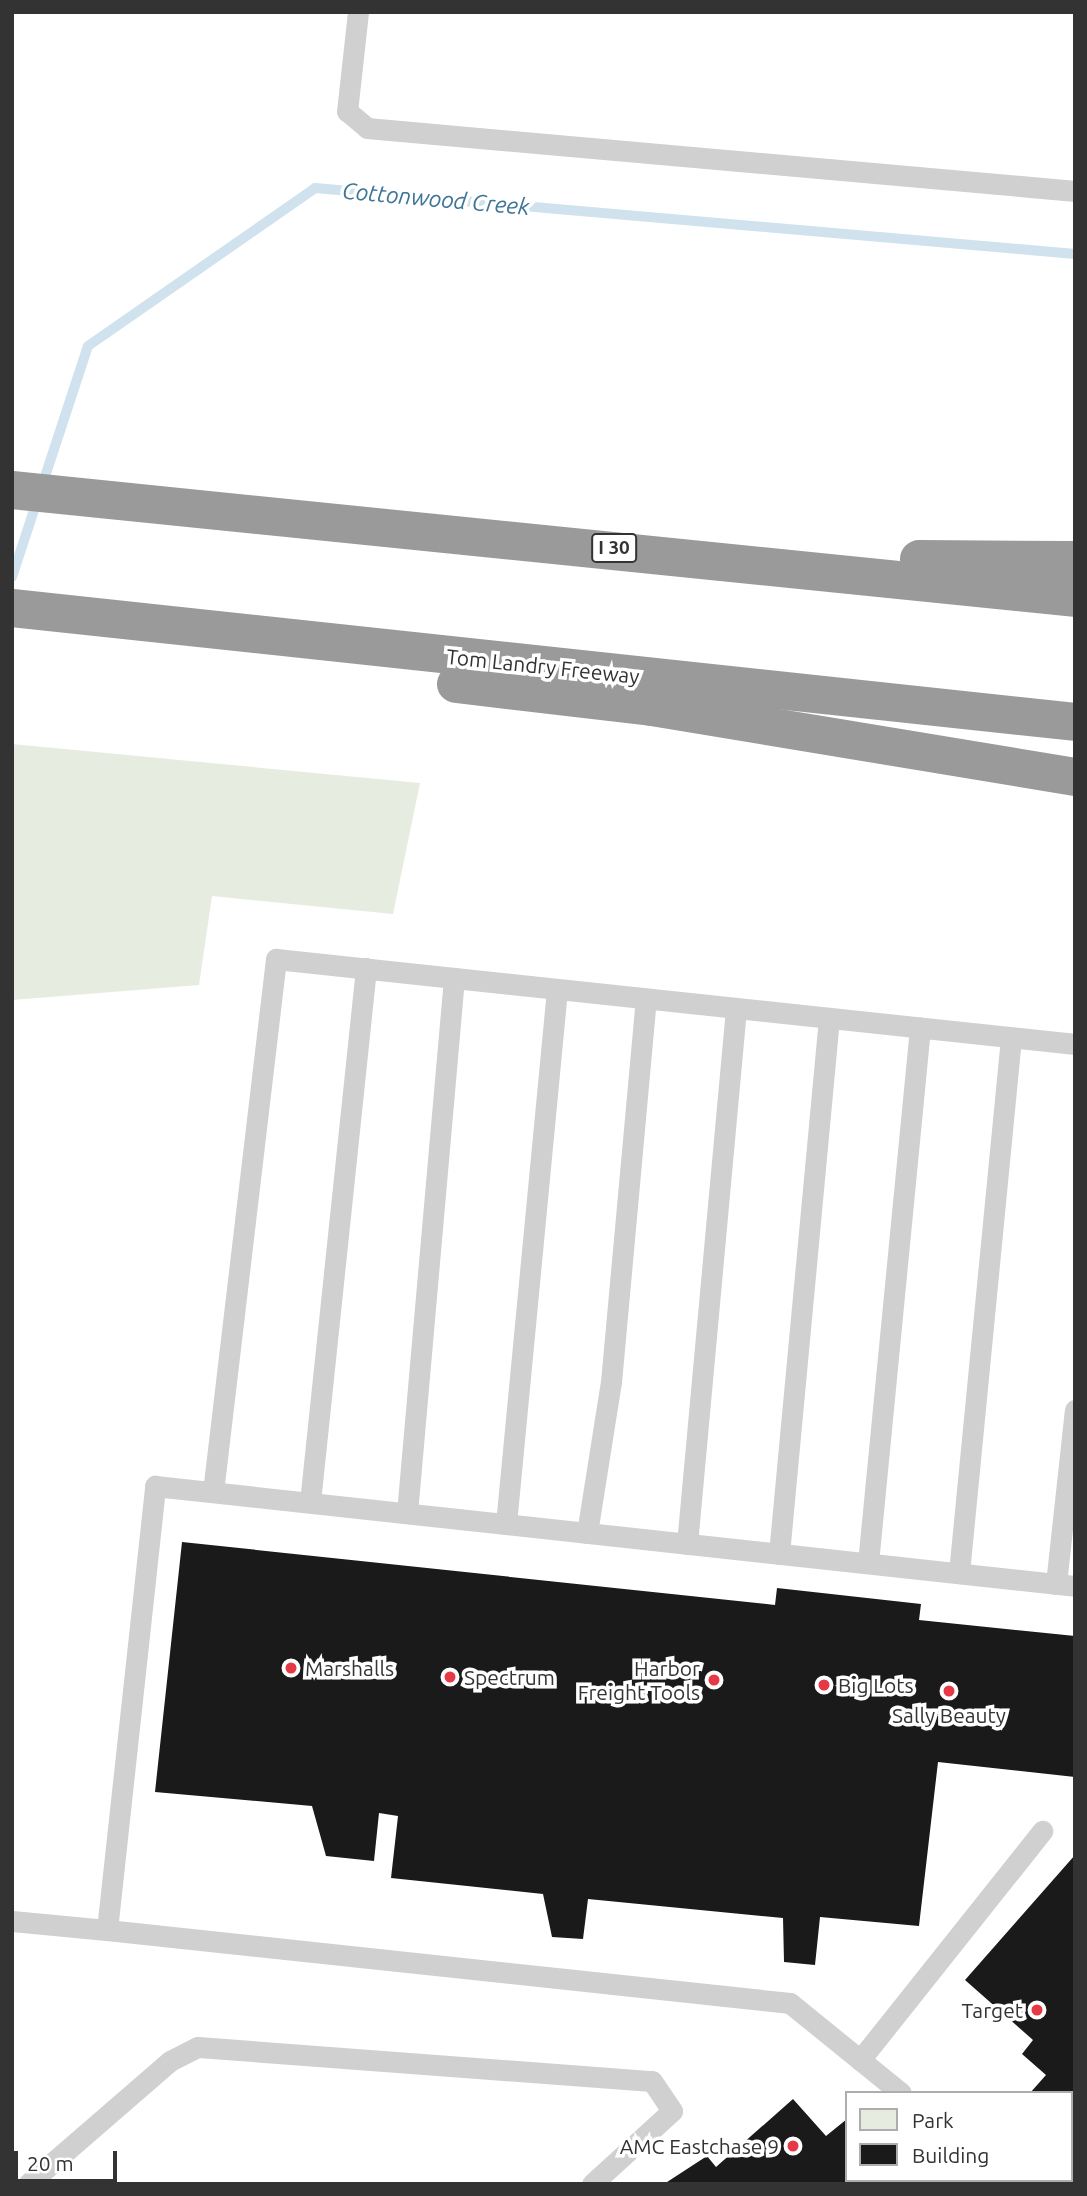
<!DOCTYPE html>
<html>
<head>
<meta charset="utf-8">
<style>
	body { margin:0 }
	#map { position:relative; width:1087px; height:2196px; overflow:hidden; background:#fff; font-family:Ubuntu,sans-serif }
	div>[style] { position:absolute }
	.green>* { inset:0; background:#e6ecdf }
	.stream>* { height:10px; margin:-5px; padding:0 5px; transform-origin:5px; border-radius:5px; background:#cfe2ee }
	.building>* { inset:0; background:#1a1a1a }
	.lane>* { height:21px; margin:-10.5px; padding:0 10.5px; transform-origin:10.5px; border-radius:10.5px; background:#d0d0d0 }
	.highway>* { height:38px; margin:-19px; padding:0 19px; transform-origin:19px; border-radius:19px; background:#9a9a9a }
	.dots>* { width:19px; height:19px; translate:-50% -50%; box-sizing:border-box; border:4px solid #fff; border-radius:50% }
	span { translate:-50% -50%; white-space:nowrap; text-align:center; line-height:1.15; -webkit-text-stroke:7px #fff; paint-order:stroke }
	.shield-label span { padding:2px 5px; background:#fff; border:2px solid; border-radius:5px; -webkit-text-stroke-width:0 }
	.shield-label { font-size:19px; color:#333; font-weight:700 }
	.street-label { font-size:21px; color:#333 }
	.poi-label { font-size:21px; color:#333 }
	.left { translate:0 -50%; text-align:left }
	.right { translate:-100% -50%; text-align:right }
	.water-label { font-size:23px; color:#3f7597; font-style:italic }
	.frame { position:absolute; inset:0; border:14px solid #333; pointer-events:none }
	.legend { position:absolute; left:845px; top:2091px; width:228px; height:91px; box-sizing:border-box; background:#fff; border:2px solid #adadad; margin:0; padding:9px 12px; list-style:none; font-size:21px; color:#333 }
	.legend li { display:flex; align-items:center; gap:14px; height:35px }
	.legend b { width:35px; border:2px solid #adadad }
	.scale { position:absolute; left:14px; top:2151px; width:103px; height:32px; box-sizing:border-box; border:4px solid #333; border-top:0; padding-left:9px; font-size:21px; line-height:24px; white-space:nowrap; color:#333; -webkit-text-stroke:5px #fff; paint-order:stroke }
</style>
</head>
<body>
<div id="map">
	<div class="green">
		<i style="clip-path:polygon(12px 744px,420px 783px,393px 914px,212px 896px,199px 985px,12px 1000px)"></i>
	</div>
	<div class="stream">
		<i style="left:12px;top:577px;width:243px;rotate:-71.8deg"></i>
		<i style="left:88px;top:346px;width:277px;rotate:-34.8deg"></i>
		<i style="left:315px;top:188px;width:763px;rotate:4.96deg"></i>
	</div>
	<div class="building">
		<i style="clip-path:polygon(182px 1542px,775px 1605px,777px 1588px,921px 1604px,919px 1620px,1075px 1636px,1075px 1777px,938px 1762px,919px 1926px,820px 1917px,815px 1965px,784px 1962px,783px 1918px,588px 1899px,583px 1939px,552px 1937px,543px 1894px,391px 1878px,398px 1816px,379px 1813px,374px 1861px,326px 1856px,312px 1806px,155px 1792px)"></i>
		<i style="clip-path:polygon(1075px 1855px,1075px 2165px,1071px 2093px,1030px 2093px,1046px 2075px,1022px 2054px,1033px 2040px,965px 1980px)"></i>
		<i style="clip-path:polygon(793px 2099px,826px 2136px,847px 2119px,847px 2180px,945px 2184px,664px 2184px,707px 2156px,716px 2167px)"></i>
	</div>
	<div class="lane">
		<i style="left:358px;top:12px;width:100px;rotate:96.3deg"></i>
		<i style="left:347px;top:111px;width:26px;rotate:40deg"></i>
		<i style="left:367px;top:128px;width:711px;rotate:5.08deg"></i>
		<i style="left:213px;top:1492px;width:537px;rotate:-83.26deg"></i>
		<i style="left:276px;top:959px;width:804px;rotate:6.07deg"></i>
		<i style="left:310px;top:1502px;width:537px;rotate:-84.01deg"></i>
		<i style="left:407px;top:1513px;width:537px;rotate:-84.98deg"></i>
		<i style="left:506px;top:1524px;width:537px;rotate:-84.55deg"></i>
		<i style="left:587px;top:1533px;width:153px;rotate:-81deg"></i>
		<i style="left:611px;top:1382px;width:385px;rotate:-84.8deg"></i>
		<i style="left:687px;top:1544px;width:537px;rotate:-84.77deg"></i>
		<i style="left:779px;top:1554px;width:538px;rotate:-84.67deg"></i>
		<i style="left:868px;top:1563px;width:538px;rotate:-84.45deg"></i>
		<i style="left:959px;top:1573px;width:538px;rotate:-84.45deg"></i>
		<i style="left:1056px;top:1584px;width:175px;rotate:-83.8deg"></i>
		<i style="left:12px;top:1921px;width:95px;rotate:5.4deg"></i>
		<i style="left:860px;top:2060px;width:293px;rotate:-51.5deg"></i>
		<i style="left:901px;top:2093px;width:143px;rotate:-141deg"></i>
		<i style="left:790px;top:2003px;width:687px;rotate:-173.9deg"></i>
		<i style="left:107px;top:1930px;width:447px;rotate:-83.8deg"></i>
		<i style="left:155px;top:1486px;width:925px;rotate:6.2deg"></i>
		<i style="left:1008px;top:2180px;width:6px;rotate:39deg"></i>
		<i style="left:28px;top:2184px;width:188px;rotate:-40.9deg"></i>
		<i style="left:170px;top:2061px;width:31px;rotate:-27deg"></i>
		<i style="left:198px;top:2047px;width:455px;rotate:4.3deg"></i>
		<i style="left:652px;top:2081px;width:36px;rotate:56deg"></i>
		<i style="left:672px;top:2111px;width:108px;rotate:137.6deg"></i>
	</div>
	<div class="highway">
		<i style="left:12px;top:490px;width:1068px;rotate:5.8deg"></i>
		<i style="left:919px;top:559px;width:156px;rotate:0.4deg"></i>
		<i style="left:12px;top:608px;width:1069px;rotate:6.12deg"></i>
		<i style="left:456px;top:684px;width:197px;rotate:6.7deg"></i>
		<i style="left:652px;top:707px;width:429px;rotate:9.4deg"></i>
	</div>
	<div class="dots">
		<i style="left:291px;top:1668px;background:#e63946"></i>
		<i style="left:450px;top:1677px;background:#e63946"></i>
		<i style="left:714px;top:1680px;background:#e63946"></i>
		<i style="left:824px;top:1685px;background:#e63946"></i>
		<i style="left:949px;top:1691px;background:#e63946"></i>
		<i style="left:1037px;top:2010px;background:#e63946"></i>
		<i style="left:793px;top:2146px;background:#e63946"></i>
	</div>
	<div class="shield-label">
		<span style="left:614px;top:548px">I 30</span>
	</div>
	<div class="street-label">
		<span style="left:543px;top:666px;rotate:6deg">Tom Landry Freeway</span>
	</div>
	<div class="poi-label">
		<span class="left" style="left:305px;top:1668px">Marshalls</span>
		<span class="right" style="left:700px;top:1680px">Harbor<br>Freight Tools</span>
		<span class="left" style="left:464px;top:1677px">Spectrum</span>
		<span class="left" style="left:838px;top:1685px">Big Lots</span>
		<span style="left:949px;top:1715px">Sally Beauty</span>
		<span class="right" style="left:1023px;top:2010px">Target</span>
		<span class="right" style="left:779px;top:2146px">AMC Eastchase 9</span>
	</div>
	<div class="water-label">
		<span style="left:436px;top:199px;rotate:5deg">Cottonwood Creek</span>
	</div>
	<div class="frame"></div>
	<ul class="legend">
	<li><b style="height:19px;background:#e6ecdf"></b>Park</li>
	<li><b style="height:19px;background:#1a1a1a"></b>Building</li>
	</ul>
	<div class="scale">20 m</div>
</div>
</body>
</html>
